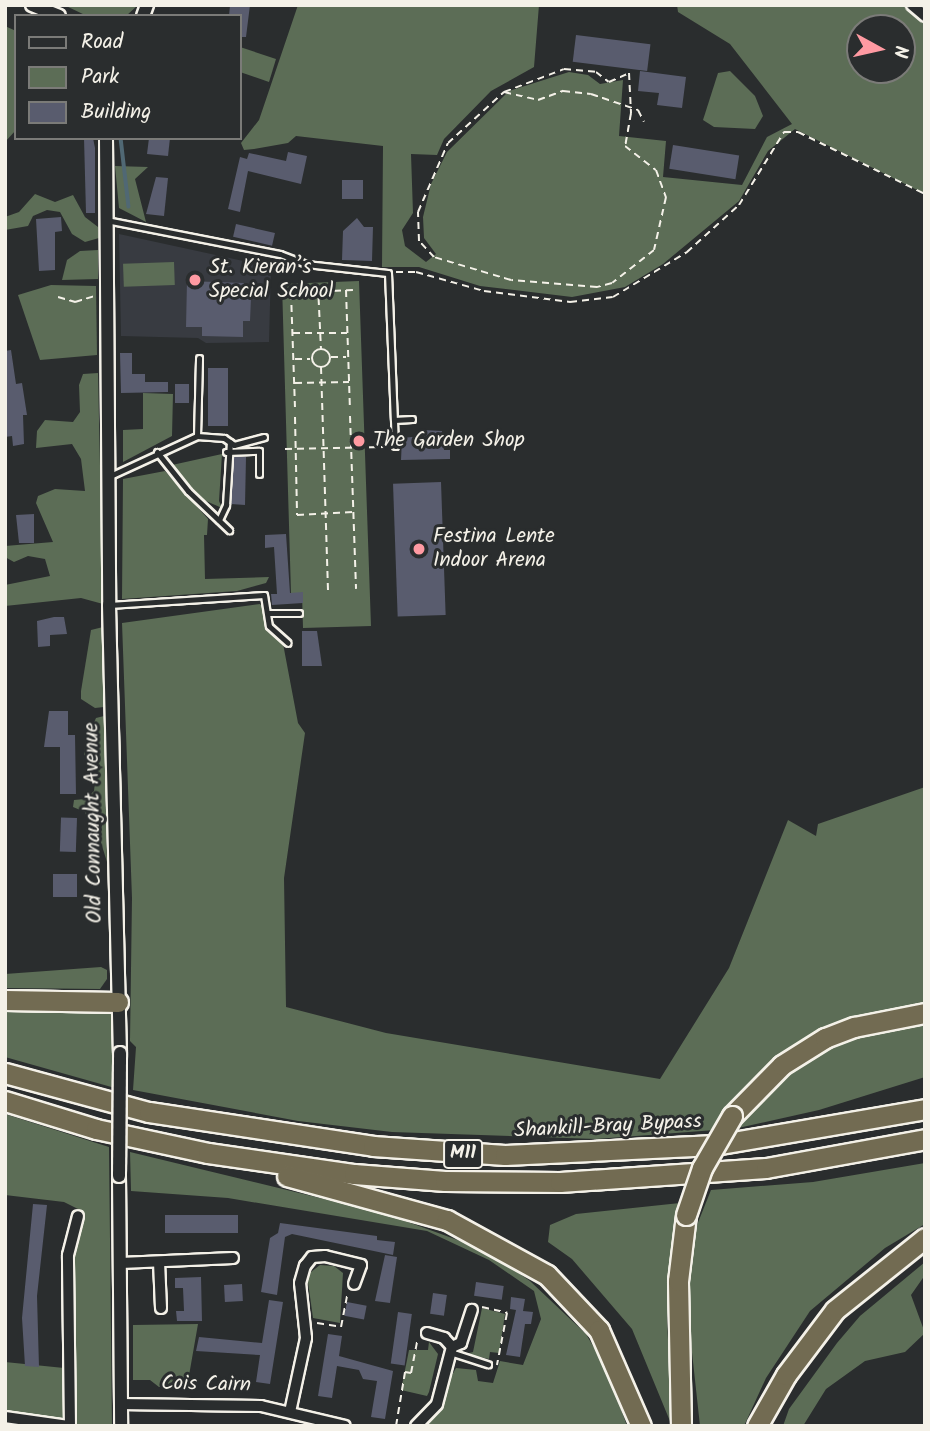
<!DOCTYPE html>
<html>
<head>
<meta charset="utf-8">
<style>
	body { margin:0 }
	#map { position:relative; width:930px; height:1431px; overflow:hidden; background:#2a2d2e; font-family:Kalam,sans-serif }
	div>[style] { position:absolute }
	.built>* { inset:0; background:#383b41 }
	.green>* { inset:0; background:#5c6d56; transform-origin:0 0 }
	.stream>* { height:3.5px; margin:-1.75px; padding:0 1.75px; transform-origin:1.75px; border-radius:1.75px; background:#506874 }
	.building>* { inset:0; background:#595c6e; transform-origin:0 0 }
	.path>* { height:2px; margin-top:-1px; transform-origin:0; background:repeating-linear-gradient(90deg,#f4f1e8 0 7px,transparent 0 12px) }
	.path>.ring { margin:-1px; padding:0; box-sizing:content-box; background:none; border:2px solid #f4f1e8; border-radius:50% }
	.roads { filter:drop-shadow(2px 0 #f4f1e8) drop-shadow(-2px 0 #f4f1e8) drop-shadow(0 2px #f4f1e8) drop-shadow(0 -2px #f4f1e8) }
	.service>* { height:5px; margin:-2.5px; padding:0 2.5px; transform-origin:2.5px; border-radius:2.5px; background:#2a2d2e }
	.minor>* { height:10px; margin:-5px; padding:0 5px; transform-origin:5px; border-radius:5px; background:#2a2d2e }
	.tertiary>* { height:12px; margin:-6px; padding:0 6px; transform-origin:6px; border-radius:6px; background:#2a2d2e }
	.motorway>* { height:19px; margin:-9.5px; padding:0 9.5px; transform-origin:9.5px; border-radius:9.5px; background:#726b52 }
	.bridges { filter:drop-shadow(2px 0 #f4f1e8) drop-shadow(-2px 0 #f4f1e8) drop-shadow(0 2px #f4f1e8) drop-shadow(0 -2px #f4f1e8) }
	.tertiary-bridge>* { height:12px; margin:-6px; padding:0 6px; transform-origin:6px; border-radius:6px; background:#2a2d2e }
	.motorway-bridge>* { height:19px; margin:-9.5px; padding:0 9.5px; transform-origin:9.5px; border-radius:9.5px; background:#726b52 }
	.dots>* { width:19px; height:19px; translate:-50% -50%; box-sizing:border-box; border:4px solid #2a2d2e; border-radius:50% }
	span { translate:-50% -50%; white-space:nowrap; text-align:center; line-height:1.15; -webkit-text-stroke:6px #2a2d2e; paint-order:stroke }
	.shield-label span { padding:2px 5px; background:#2a2d2e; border:2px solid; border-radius:5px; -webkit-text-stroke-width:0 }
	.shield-label { font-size:19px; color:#f4f1e8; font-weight:700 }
	.poi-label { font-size:21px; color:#f4f1e8 }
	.left { translate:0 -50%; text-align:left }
	.street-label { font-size:21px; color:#f4f1e8 }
	.frame { position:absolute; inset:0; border:7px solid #f4f1e8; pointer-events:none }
	.legend { position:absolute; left:14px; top:14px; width:228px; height:126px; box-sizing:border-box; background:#2a2d2e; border:2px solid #7b7b78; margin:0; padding:9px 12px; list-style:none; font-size:21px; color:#f4f1e8 }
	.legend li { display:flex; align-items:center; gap:14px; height:35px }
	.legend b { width:35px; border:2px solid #7b7b78 }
	.north { position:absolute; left:846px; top:14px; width:70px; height:70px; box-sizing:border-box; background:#2a2d2e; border:2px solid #7b7b78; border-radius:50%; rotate:98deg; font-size:19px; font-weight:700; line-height:28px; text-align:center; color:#f4f1e8 }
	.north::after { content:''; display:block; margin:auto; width:24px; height:32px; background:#ff9aa2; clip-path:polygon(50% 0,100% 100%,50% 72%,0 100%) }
</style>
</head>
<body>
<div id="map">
	<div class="built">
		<i style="clip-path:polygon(119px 234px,271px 267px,269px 342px,206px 343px,198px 338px,121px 336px)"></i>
	</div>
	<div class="green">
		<i style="clip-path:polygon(64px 5px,138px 5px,126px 16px,87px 16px)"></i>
		<i style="clip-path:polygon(evenodd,298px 5px,539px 5px,534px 67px,491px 91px,444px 139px,437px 155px,411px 154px,413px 213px,402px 230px,405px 246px,426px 262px,436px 254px,424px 238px,423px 217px,431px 184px,447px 152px,509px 91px,569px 72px,588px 75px,600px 84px,623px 80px,619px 136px,666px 141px,663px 177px,742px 185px,767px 137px,792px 124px,730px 44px,678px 12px,677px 5px,918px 5px,925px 11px,925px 194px,795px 129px,768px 151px,739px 201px,663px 264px,625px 287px,572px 297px,480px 286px,419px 267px,382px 267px,383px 146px,296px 136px,288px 143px,254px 149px,244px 150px,241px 143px,259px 120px,298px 5px,860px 28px,902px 28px,902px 70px,860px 70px,860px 28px)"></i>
		<i style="clip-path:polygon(5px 26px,16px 31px,16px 130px,5px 142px)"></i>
		<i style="clip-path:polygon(240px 47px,276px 59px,269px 82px,240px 72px)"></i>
		<i style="clip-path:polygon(730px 71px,755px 96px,763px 116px,755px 129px,714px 127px,703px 120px,718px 73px)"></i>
		<i style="clip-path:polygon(115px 166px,148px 167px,135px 179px,146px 222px,119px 208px)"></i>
		<i style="clip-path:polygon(35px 194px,55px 202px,73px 195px,85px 217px,98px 227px,99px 238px,85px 242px,72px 234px,60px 212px,47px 210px,33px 216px,28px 226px,5px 230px,5px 217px,19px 212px)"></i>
		<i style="clip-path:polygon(98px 250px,98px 279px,62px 280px,67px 260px,80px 251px)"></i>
		<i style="left:174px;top:262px;width:23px;height:51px;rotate:88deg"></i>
		<i style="clip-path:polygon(359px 281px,371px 626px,303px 628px,302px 594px,291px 594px,282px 284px)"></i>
		<i style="clip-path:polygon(51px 285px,96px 286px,97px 355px,40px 360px,18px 295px)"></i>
		<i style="clip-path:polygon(98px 373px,103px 604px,81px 598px,5px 606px,5px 585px,50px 576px,45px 559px,28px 556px,14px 562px,5px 557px,5px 546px,53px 542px,36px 503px,38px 496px,55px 489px,85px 491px,81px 459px,72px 444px,36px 448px,37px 431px,45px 420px,73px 422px,80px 412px,79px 385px,83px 374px)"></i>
		<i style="clip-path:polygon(143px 393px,173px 394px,172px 436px,123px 462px,123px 430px,143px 429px)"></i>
		<i style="clip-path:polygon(222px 454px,219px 501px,222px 508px,199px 498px,172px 465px)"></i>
		<i style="clip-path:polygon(165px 471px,208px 519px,207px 535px,204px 535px,205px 579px,269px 577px,266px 583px,237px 591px,122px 599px,123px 479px)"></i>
		<i style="clip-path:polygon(260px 604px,281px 633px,298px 723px,305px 733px,284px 878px,286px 1007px,386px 1033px,660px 1079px,729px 968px,788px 820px,816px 836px,818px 824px,925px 787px,925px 1006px,794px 1047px,757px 1075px,715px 1130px,596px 1139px,392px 1132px,298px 1121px,133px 1090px,136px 1047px,130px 1041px,132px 898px,122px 623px)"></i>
		<i style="clip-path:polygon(103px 627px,104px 707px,95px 708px,81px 699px,81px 691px,91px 630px)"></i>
		<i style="clip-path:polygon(104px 716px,107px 862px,98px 833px,90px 827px,85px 812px,73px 807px,74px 800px,85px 799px,94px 791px,97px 763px,84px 755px,86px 740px,96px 718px)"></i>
		<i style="clip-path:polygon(101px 967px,107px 970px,107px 979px,100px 989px,5px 988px,5px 974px)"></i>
		<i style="clip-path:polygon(5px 1007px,116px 1008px,115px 1088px,5px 1057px)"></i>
		<i style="clip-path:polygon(925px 1019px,925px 1077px,819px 1110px,738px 1128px,760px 1097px,817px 1055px,865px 1033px)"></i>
		<i style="clip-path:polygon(5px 1114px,109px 1147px,112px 1426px,73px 1426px,68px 1321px,75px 1235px,81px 1230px,84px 1212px,64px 1202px,5px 1195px)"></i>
		<i style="clip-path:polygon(130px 1152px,386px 1214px,485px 1250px,530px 1281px,586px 1334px,607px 1370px,627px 1426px,423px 1426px,456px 1368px,476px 1370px,478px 1381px,493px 1383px,500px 1361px,523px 1365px,541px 1319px,534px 1291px,489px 1260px,427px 1231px,228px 1198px,131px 1191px)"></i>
		<i style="clip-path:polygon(925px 1163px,925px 1224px,885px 1248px,810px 1311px,766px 1378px,744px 1426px,700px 1426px,689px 1325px,690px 1266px,697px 1225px,711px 1190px,813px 1182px)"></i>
		<i style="clip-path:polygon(680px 1203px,667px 1318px,672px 1426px,632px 1329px,572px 1259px,548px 1242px,550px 1225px,576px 1214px)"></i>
		<i style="clip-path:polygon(925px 1262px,925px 1275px,911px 1295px,925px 1333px,905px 1352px,865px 1361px,826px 1389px,803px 1426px,783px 1426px,789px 1409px,837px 1343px,860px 1316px)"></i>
		<i style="clip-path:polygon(320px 1265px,334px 1266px,343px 1273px,340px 1323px,313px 1318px,307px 1275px)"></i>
		<i style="clip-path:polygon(482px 1308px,505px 1314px,499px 1353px,490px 1352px,489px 1359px,466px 1354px,473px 1352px)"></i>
		<i style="clip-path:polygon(198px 1324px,187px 1387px,159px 1387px,150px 1380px,133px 1380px,133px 1325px)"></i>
		<i style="clip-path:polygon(429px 1342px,438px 1354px,429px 1392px,427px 1396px,401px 1390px,409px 1350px,428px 1350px)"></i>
		<i style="clip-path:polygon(5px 1362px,64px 1368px,65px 1418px,58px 1421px,5px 1414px)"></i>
	</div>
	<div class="stream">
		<i style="left:121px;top:138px;width:69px;rotate:83.4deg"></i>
	</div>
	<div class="building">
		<i style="clip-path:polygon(230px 5px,250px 5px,246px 37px,240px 37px,240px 16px,229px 16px)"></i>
		<i style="left:576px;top:35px;width:75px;height:27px;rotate:7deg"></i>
		<i style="clip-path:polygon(640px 71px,686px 77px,682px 108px,657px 105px,659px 93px,638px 91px)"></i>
		<i style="clip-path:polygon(84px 138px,93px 138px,95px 148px,95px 213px,86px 213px)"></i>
		<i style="clip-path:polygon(149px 138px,170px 138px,168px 156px,147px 154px)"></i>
		<i style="left:673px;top:145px;width:67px;height:24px;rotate:9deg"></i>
		<i style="clip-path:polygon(288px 152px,307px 156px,301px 184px,248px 171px,240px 212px,228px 209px,240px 157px,247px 159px,249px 153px,286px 161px)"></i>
		<i style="clip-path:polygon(156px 177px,168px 178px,164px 216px,146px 214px)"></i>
		<i style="left:342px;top:180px;width:21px;height:19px"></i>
		<i style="clip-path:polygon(61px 217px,62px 231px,55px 232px,55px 270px,39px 271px,36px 219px)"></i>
		<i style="clip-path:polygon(357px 218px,364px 227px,373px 227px,372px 261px,342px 260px,343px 231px)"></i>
		<i style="left:236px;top:224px;width:40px;height:13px;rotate:13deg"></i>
		<i style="clip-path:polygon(187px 281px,244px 283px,243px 298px,251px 298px,250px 321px,243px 321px,243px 337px,202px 336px,202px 327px,186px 327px)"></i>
		<i style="clip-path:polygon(11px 350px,16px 384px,22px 383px,27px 415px,23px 415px,24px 444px,13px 446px,12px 436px,5px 437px,5px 351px)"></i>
		<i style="clip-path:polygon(120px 353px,132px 353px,132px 374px,145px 374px,145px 382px,168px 382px,168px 392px,121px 393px)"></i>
		<i style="left:208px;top:368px;width:20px;height:58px"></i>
		<i style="left:175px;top:384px;width:14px;height:19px"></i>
		<i style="clip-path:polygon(422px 430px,442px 431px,444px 450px,450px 450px,450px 459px,401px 460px,402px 438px,422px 436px)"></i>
		<i style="clip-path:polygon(234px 457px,246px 457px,245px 505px,231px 504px)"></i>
		<i style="left:441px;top:482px;width:133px;height:48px;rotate:88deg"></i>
		<i style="clip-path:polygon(34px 514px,34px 543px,19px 543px,16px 515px)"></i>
		<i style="clip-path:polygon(286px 534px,290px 593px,303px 592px,303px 603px,272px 605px,271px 594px,277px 594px,274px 547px,265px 548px,265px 535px)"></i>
		<i style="clip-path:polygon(54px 617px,64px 617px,67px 634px,50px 635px,50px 646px,38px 647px,37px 621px)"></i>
		<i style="clip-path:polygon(302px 631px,317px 631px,322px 666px,302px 666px)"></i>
		<i style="clip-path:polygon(49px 711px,68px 711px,68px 735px,75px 735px,76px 794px,60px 794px,60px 747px,44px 747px)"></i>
		<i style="left:77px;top:818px;width:34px;height:16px;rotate:92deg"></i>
		<i style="left:53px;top:874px;width:24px;height:23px"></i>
		<i style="clip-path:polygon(33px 1204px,47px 1205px,37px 1296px,39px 1367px,25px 1366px,22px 1318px)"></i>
		<i style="left:238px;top:1215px;width:18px;height:73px;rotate:90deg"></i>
		<i style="clip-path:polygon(280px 1223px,377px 1236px,377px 1240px,395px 1242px,393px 1255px,292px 1234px,285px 1237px,277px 1295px,261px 1292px,270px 1238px,278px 1233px)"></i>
		<i style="clip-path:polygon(385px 1255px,397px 1257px,390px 1303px,375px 1301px)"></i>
		<i style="clip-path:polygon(201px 1277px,202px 1321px,177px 1321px,176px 1311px,184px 1311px,183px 1288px,175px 1288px,175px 1278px)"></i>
		<i style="left:476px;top:1282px;width:28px;height:14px;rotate:8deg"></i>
		<i style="left:242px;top:1284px;width:17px;height:18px;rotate:87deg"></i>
		<i style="left:433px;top:1293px;width:14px;height:21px;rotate:8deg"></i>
		<i style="clip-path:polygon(511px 1297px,525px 1299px,523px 1311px,533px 1312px,531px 1324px,525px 1324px,520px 1357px,506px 1355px,516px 1310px,510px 1309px)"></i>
		<i style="clip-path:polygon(269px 1300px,283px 1302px,270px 1384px,256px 1382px,260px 1355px,196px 1351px,199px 1337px,262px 1343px)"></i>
		<i style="left:347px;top:1302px;width:20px;height:14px;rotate:11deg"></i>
		<i style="left:398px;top:1312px;width:14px;height:52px;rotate:8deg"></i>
		<i style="clip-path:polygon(328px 1334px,342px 1336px,339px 1356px,393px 1371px,385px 1419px,371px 1417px,377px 1381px,363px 1379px,359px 1370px,337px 1366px,332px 1398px,318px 1396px)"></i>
	</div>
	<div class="path">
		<i style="left:564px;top:69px;width:32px;rotate:5deg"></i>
		<i style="left:596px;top:72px;width:16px;rotate:38deg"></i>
		<i style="left:609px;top:82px;width:22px;rotate:-24deg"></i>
		<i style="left:629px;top:73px;width:40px;rotate:87.1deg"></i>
		<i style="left:631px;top:113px;width:34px;rotate:100deg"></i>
		<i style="left:625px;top:146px;width:39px;rotate:38deg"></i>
		<i style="left:656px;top:170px;width:29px;rotate:70deg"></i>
		<i style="left:666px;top:197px;width:54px;rotate:102.8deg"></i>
		<i style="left:654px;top:250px;width:53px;rotate:141.8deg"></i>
		<i style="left:612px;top:283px;width:16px;rotate:165deg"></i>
		<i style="left:597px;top:287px;width:86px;rotate:-175.3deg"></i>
		<i style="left:511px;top:280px;width:80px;rotate:-163.4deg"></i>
		<i style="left:434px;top:257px;width:22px;rotate:-133deg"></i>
		<i style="left:419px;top:241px;width:29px;rotate:-92deg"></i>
		<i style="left:418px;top:212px;width:75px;rotate:-66.5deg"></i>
		<i style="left:448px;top:143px;width:76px;rotate:-42.3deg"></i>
		<i style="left:504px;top:92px;width:64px;rotate:-21deg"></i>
		<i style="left:504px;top:92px;width:35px;rotate:13deg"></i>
		<i style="left:538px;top:100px;width:27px;rotate:-20deg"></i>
		<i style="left:563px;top:91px;width:28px;rotate:6deg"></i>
		<i style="left:591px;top:94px;width:50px;rotate:18.8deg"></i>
		<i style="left:638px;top:110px;width:13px;rotate:63deg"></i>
		<i style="left:396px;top:272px;width:20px"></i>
		<i style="left:416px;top:272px;width:71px;rotate:15.6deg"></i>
		<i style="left:484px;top:291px;width:87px;rotate:7.3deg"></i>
		<i style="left:570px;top:302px;width:43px;rotate:-6.6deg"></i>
		<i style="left:613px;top:297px;width:87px;rotate:-31.3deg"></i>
		<i style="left:687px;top:252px;width:70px;rotate:-42.1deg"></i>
		<i style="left:739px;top:205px;width:86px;rotate:-58.3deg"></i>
		<i style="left:784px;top:132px;width:14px"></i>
		<i style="left:798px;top:132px;width:141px;rotate:26deg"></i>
		<i style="left:318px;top:286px;width:63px;rotate:87.3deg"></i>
		<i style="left:346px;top:290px;width:119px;rotate:88.1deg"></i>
		<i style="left:286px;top:293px;width:67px;rotate:-2.6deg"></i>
		<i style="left:291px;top:293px;width:114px;rotate:88deg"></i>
		<i style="left:58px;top:297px;width:18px;rotate:16deg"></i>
		<i style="left:75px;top:302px;width:21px;rotate:-17deg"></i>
		<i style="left:293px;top:333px;width:54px"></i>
		<i class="ring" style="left:312px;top:349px;width:16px;height:16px"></i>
		<i style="left:331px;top:357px;width:15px"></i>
		<i style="left:295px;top:359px;width:15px"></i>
		<i style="left:321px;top:367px;width:224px;rotate:88.2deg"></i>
		<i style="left:295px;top:383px;width:54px;rotate:-1.1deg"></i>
		<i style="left:350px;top:416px;width:173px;rotate:88deg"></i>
		<i style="left:295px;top:417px;width:98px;rotate:88.8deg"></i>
		<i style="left:297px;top:515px;width:56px;rotate:-3.1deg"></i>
		<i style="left:285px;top:449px;width:100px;rotate:-1.1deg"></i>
		<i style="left:482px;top:1307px;width:26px;rotate:13deg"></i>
		<i style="left:507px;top:1313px;width:53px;rotate:100.9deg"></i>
		<i style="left:317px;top:1323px;width:24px;rotate:9deg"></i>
		<i style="left:341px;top:1327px;width:33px;rotate:-79deg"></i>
		<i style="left:396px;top:1426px;width:55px;rotate:-80.5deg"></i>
		<i style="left:405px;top:1372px;width:6px;rotate:9deg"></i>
		<i style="left:411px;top:1373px;width:33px;rotate:-79deg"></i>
	</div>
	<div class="roads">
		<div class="service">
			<i style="left:106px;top:220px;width:177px;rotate:11.1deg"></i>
			<i style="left:280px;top:254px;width:28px;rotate:21deg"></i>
			<i style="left:306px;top:264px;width:82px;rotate:6.3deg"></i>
			<i style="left:388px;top:273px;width:147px;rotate:87.7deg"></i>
			<i style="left:394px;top:420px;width:18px;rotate:-3deg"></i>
			<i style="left:394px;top:420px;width:26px;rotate:88deg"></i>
			<i style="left:197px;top:436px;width:78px;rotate:-88.5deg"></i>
			<i style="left:157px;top:452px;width:50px;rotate:51.5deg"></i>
			<i style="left:188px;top:491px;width:57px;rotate:43.6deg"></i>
			<i style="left:226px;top:452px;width:33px;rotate:-2deg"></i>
			<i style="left:259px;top:451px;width:23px;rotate:90deg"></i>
			<i style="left:110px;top:476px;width:96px;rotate:-24.7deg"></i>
			<i style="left:197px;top:436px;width:27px;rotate:4deg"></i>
			<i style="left:224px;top:438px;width:12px;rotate:35deg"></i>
			<i style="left:234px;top:445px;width:31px;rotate:-15deg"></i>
			<i style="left:219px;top:520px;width:17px;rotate:-65deg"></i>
			<i style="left:226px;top:505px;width:63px;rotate:-86.4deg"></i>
			<i style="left:109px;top:605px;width:155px;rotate:-3.7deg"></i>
			<i style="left:264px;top:595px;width:31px;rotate:81deg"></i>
			<i style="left:269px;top:626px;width:25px;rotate:42deg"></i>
			<i style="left:269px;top:613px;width:30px"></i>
			<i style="left:450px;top:1352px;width:40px;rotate:18deg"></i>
		</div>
		<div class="minor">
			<i style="left:912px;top:5px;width:17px;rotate:40deg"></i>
			<i style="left:159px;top:1262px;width:46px;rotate:87.5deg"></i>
			<i style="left:121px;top:1263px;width:112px;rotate:-2.6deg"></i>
			<i style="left:427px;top:1333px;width:18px;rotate:16deg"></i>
			<i style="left:444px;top:1338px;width:12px;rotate:48deg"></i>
			<i style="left:120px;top:1404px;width:141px;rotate:0.8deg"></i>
			<i style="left:261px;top:1406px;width:86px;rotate:13.4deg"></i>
			<i style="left:290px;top:1412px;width:76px;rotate:-77.8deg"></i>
			<i style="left:306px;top:1338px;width:55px;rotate:-96.2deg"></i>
			<i style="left:300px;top:1283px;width:18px;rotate:-74deg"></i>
			<i style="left:305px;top:1266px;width:11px;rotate:-52deg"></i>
			<i style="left:312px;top:1257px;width:13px;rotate:-4deg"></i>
			<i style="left:325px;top:1256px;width:37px;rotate:14deg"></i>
			<i style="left:361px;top:1265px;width:20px;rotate:110deg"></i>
			<i style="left:5px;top:1417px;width:64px;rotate:8.1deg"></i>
			<i style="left:70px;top:1426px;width:171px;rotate:-90.7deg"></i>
			<i style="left:68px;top:1255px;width:40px;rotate:-75.6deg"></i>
			<i style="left:416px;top:1426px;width:30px;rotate:-46deg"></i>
			<i style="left:437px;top:1404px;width:59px;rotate:-75.3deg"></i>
			<i style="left:452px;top:1347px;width:10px;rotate:-24deg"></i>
			<i style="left:461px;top:1343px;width:35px;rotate:-72deg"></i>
		</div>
		<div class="tertiary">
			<i style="left:32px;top:5px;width:29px;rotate:22deg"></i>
			<i style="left:143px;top:16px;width:12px;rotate:-70deg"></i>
			<i style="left:106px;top:138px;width:467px;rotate:89.6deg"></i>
			<i style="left:109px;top:605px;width:448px;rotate:88.6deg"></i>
			<i style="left:119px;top:1176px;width:250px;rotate:89.5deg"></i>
		</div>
		<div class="motorway">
			<i style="left:5px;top:1000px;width:113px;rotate:1deg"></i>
			<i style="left:5px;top:1073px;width:149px;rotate:15.2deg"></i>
			<i style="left:149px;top:1112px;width:227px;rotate:8.6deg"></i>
			<i style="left:373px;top:1146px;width:132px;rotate:3.9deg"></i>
			<i style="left:505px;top:1155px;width:210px;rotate:-2.7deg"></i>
			<i style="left:715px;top:1145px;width:213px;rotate:-9.7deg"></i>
			<i style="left:5px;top:1101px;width:95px;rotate:17.1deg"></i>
			<i style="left:96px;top:1129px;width:115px;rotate:12.1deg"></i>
			<i style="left:208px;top:1153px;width:148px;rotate:8.2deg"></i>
			<i style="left:354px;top:1174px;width:91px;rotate:4.4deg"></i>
			<i style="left:445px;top:1181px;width:115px;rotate:0.5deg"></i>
			<i style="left:560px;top:1182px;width:206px;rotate:-3.9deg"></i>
			<i style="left:766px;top:1168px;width:162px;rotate:-10.3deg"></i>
			<i style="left:732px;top:1116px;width:71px;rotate:-45.6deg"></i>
			<i style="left:782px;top:1065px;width:51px;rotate:-32.1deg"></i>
			<i style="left:825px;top:1038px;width:31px;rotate:-21deg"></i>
			<i style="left:854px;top:1027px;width:72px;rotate:-11.2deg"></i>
			<i style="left:287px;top:1176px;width:166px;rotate:15.4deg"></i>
			<i style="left:447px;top:1220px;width:114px;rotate:28.8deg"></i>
			<i style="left:547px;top:1275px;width:76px;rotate:46.6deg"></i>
			<i style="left:599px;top:1330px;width:105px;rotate:66.4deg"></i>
			<i style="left:681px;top:1426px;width:145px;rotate:-91.2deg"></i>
			<i style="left:678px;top:1281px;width:66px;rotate:-83.1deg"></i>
			<i style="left:757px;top:1426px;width:59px;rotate:-60.4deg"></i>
			<i style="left:786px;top:1375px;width:81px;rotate:-53deg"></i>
			<i style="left:835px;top:1310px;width:115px;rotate:-38.7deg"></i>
		</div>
	</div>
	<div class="bridges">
		<div class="tertiary-bridge">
			<i style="left:119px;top:1176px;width:123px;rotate:-89.5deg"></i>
		</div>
		<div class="motorway-bridge">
			<i style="left:686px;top:1215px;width:50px;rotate:-71.2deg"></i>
			<i style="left:702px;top:1168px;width:60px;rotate:-60deg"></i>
		</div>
	</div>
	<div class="dots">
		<i style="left:195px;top:280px;background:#ff9aa2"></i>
		<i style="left:359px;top:441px;background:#ff9aa2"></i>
		<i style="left:419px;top:549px;background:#ff9aa2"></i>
	</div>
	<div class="shield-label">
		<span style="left:463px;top:1154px">M11</span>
	</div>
	<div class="poi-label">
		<span class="left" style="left:209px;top:280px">St. Kieran’s<br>Special School</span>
		<span class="left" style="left:373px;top:441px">The Garden Shop</span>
		<span class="left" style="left:433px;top:549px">Festina Lente<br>Indoor Arena</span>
	</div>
	<div class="street-label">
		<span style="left:94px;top:823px;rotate:-91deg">Old Connaught Avenue</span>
		<span style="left:608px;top:1127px;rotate:-3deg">Shankill-Bray Bypass</span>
		<span style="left:206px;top:1385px;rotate:1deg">Cois Cairn</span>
	</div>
	<div class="frame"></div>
	<ul class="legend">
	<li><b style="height:9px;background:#2a2d2e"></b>Road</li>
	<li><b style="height:19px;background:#5c6d56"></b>Park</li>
	<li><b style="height:19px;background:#595c6e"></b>Building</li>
	</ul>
	<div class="north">N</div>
</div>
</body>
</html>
